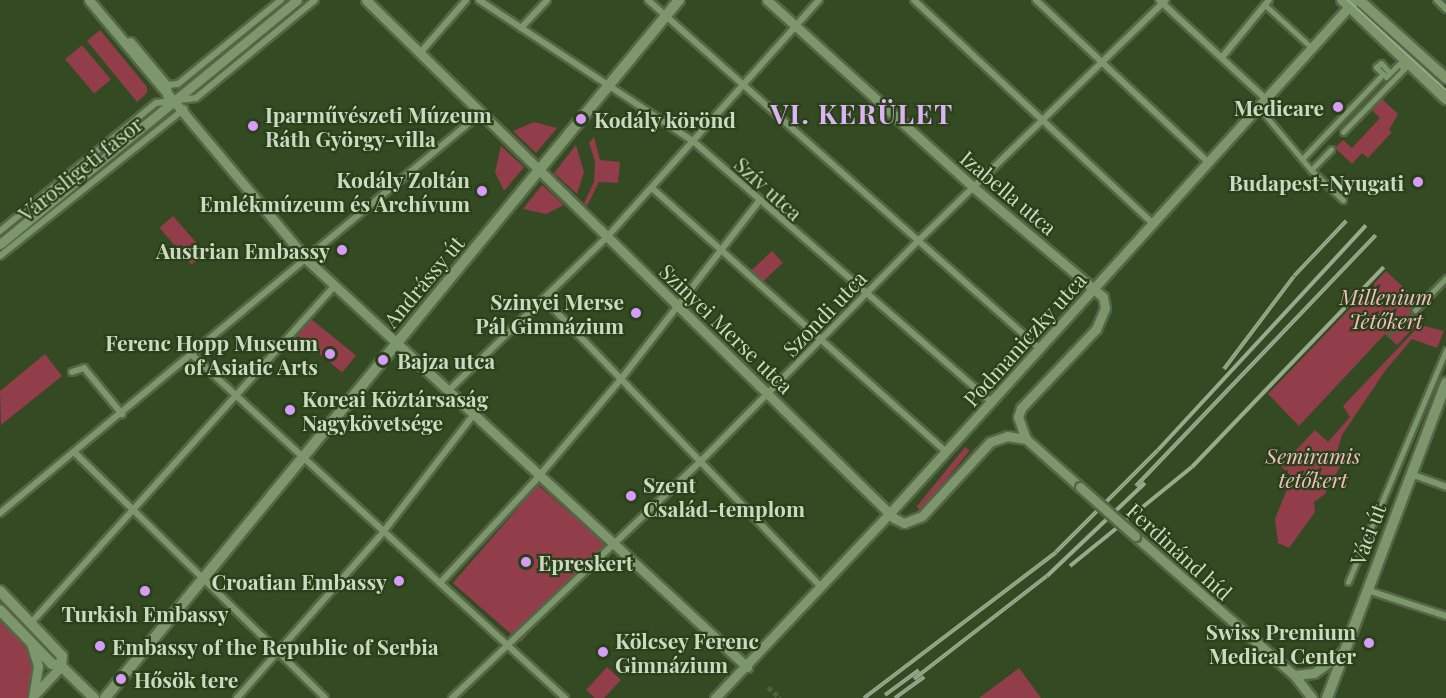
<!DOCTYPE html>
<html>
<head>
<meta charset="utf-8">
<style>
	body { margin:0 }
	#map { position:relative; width:1446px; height:698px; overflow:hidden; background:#344a23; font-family:"Playfair Display",serif }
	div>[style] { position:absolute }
	.green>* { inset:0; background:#913d4a; transform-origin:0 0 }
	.pedestrian-tunnel>* { height:5px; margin-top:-2.5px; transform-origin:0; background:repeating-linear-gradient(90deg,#4b603b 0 5px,transparent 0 7.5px) }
	.roads { filter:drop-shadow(2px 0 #546645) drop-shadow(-2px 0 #546645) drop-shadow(0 2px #546645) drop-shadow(0 -2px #546645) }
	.pedestrian>* { height:5px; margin:-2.5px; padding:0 2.5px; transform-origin:2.5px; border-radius:2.5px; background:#7d966c }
	.minor>* { height:6px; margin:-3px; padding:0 3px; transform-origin:3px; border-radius:3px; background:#7d966c }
	.tertiary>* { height:9px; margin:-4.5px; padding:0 4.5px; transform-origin:4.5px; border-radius:4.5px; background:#7d966c }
	.secondary>* { height:10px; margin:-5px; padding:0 5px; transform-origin:5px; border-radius:5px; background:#7d966c }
	.tram>* { height:1.5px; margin:-0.75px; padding:0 0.75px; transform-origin:0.75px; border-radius:0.75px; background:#9aaa8e }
	.rail>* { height:4px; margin-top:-2px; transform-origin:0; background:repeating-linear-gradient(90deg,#2a4019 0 4.5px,#9aaa8e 0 9px); box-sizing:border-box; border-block:2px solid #9aaa8e }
	.bridges { filter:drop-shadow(2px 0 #546645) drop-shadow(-2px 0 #546645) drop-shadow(0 2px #546645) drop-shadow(0 -2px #546645) }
	.tertiary-bridge>* { height:9px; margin:-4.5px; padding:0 4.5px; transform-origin:4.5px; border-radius:4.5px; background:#7d966c }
	.dots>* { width:16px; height:16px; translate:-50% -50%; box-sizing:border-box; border:3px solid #2a4019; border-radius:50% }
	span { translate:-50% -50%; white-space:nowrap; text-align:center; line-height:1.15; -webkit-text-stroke:4.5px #2a4019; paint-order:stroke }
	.poi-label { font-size:21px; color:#ccdac3; font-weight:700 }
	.right { translate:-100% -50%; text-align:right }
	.left { translate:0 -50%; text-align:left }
	.street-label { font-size:21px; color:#ccdac3 }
	.park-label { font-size:21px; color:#f0bdc1; font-style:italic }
	.district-label { font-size:27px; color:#dcb3f4; font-weight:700; letter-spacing:1.5px }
</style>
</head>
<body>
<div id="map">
	<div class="green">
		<i style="clip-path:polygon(100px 30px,147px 87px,147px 93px,137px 102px,87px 41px)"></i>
		<i style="left:82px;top:45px;width:45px;height:22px;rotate:50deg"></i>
		<i style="clip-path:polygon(1381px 98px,1398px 114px,1389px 130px,1392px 132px,1368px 158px,1362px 153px,1352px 164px,1335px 148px,1343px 140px,1352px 148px,1380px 118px,1371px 109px)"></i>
		<i style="clip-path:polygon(534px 122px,557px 128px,536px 153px,513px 131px)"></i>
		<i style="clip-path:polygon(594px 137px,600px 160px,620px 162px,618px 183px,599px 182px,587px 206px,584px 203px,594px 182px,595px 161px,589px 143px)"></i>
		<i style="clip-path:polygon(576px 145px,584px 172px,577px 194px,554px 173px)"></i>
		<i style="clip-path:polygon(501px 146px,524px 167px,504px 191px,495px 172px)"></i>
		<i style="clip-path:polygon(542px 185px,564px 205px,546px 214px,523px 209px)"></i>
		<i style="left:173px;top:216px;width:49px;height:18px;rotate:49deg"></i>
		<i style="left:772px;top:251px;width:16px;height:29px;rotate:47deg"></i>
		<i style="clip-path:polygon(1386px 271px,1419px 302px,1413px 308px,1422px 316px,1419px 322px,1397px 345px,1385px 334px,1299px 426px,1268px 394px)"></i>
		<i style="left:311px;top:319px;width:58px;height:22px;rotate:39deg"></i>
		<i style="clip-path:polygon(1420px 325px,1444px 331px,1437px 348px,1412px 339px,1385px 371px,1342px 435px,1335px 458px,1343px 461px,1325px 494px,1314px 502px,1315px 512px,1289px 548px,1278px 543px,1275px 519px,1292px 477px,1281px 466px,1315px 430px,1328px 442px,1350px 417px,1343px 406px)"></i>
		<i style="clip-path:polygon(45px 354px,62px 376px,1px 425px,0 391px)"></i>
		<i style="left:965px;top:447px;width:6px;height:77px;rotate:39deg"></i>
		<i style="left:538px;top:485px;width:90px;height:130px;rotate:41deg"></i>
		<i style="clip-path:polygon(0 615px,26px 642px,33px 660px,32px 698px,0 698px)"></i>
		<i style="clip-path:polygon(607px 667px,621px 680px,604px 698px,595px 698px,586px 690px)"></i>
		<i style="clip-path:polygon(1019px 668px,1041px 698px,979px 698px)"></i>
	</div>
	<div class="pedestrian-tunnel">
		<i style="left:1388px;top:337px;width:38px;rotate:-45deg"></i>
		<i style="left:768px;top:687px;width:16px;rotate:43deg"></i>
	</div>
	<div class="roads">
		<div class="pedestrian">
			<i style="left:1265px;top:5px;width:64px;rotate:42.5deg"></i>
			<i style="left:1383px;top:74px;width:10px;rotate:-135deg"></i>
			<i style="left:1376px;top:67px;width:6px;rotate:-39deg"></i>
			<i style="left:1381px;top:63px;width:13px;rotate:48deg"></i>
			<i style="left:1265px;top:115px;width:72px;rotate:50.1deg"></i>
			<i style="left:1311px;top:170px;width:44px;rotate:43.2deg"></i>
			<i style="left:1343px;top:132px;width:89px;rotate:-45.9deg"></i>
			<i style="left:1303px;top:158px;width:116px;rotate:-46.4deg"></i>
			<i style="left:1383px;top:74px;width:4px;rotate:45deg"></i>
			<i style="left:1386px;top:77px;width:18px;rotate:-45deg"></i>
			<i style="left:1399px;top:64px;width:7px;rotate:45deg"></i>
			<i style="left:1311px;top:170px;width:29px;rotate:-46deg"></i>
			<i style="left:1415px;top:310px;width:45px;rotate:-45.9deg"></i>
			<i style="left:1348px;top:582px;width:252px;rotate:-67.1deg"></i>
		</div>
		<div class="minor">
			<i style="left:479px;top:0;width:256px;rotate:33.4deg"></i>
			<i style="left:693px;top:141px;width:396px;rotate:41.2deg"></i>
			<i style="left:648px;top:0;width:525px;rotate:41.68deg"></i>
			<i style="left:914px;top:0;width:328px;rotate:43.1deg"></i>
			<i style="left:1036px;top:0;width:238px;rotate:43.3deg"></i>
			<i style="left:1159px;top:0;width:146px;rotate:42.8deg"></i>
			<i style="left:1437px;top:0;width:13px;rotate:45deg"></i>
			<i style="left:521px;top:28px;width:38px;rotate:-47deg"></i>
			<i style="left:420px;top:53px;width:70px;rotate:-49deg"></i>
			<i style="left:1223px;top:56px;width:72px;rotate:-50.6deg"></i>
			<i style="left:166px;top:85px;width:12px;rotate:-5deg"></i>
			<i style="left:178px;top:84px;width:133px;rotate:-39.2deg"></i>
			<i style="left:652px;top:188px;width:395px;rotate:41.9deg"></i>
			<i style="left:0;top:231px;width:202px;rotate:-39.4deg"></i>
			<i style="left:156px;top:103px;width:40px;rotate:-7.1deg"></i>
			<i style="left:196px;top:98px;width:154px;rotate:-39.5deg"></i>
			<i style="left:0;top:256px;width:236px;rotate:-38.6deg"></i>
			<i style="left:544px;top:299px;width:400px;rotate:46.1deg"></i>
			<i style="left:192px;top:355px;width:507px;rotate:42.6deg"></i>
			<i style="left:72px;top:372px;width:13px;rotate:-18deg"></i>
			<i style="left:84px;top:368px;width:60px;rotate:50.4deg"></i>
			<i style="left:449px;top:390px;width:220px;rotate:-44.1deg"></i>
			<i style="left:607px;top:237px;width:318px;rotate:-48.2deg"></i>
			<i style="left:74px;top:452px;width:351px;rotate:44.4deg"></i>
			<i style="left:1411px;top:474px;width:37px;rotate:20deg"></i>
			<i style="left:0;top:513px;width:626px;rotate:-39.75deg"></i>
			<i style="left:440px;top:583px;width:138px;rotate:-47.1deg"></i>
			<i style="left:534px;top:482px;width:135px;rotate:-49.8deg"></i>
			<i style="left:621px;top:379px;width:225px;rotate:-52.2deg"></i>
			<i style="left:1367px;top:590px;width:83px;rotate:18.2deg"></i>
			<i style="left:31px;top:623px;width:455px;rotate:-48deg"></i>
			<i style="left:237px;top:698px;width:222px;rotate:-48.6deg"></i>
			<i style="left:384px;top:531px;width:148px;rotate:-52.4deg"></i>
			<i style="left:452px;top:698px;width:341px;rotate:-43.6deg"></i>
			<i style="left:699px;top:463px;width:313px;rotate:-45.4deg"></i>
			<i style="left:919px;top:240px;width:344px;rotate:-44.2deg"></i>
		</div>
		<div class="tertiary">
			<i style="left:89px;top:0;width:338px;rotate:50deg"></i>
			<i style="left:306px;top:259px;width:601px;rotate:42.77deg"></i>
			<i style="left:366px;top:0;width:740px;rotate:44.45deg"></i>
			<i style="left:894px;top:518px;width:11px;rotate:27deg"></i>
			<i style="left:904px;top:523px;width:19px;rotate:-21deg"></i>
			<i style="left:922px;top:516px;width:100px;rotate:-47.4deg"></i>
			<i style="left:990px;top:442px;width:18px;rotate:-19deg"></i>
			<i style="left:1007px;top:436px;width:19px;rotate:9deg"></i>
			<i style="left:1026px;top:439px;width:72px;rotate:41.6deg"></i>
			<i style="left:767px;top:0;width:278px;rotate:42.2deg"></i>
			<i style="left:973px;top:187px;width:170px;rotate:40.2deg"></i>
			<i style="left:1103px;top:297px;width:11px;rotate:80deg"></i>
			<i style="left:1105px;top:308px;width:23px;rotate:113deg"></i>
			<i style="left:1096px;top:329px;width:109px;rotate:133.5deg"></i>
			<i style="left:1021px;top:408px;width:9px;rotate:108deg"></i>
			<i style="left:1018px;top:417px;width:23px;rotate:70deg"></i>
			<i style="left:130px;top:42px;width:56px;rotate:50.1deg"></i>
			<i style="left:166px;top:85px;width:10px;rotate:84deg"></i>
			<i style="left:0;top:244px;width:384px;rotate:-39.4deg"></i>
			<i style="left:1135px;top:536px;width:211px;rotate:41.2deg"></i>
			<i style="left:1294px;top:675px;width:29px;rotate:52deg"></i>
			<i style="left:31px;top:643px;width:24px;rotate:73deg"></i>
			<i style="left:38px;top:666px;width:32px;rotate:99deg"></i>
			<i style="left:1294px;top:675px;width:20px;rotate:-6deg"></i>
			<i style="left:1314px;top:673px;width:34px;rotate:-36deg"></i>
			<i style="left:36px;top:693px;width:37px;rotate:-47deg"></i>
			<i style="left:715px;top:698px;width:253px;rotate:-46.6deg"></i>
			<i style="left:889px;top:514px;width:694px;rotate:-47.8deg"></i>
		</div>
		<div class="secondary">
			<i style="left:1342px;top:0;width:144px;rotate:43.6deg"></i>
			<i style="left:1359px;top:0;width:117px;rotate:41.9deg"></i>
			<i style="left:0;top:591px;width:90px;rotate:46.4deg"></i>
			<i style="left:62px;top:656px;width:10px;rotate:96deg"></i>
			<i style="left:0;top:610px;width:75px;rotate:46.1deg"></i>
			<i style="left:52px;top:664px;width:9px;rotate:13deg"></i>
			<i style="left:61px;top:666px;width:46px;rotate:44.1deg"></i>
			<i style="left:105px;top:698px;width:904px;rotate:-50.57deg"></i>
			<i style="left:1327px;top:698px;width:337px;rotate:-69.3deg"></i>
		</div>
	</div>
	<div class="tram">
		<i style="left:1348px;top:0;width:133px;rotate:42.6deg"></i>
	</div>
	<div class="rail">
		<i style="left:1224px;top:369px;width:116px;rotate:-53deg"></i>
		<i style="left:1294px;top:276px;width:76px;rotate:-46.6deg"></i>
		<i style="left:1136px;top:486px;width:347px;rotate:-46.3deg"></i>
		<i style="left:1070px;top:566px;width:157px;rotate:-39.1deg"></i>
		<i style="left:1192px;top:467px;width:277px;rotate:-46.2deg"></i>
		<i style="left:914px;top:679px;width:168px;rotate:-37.8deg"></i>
		<i style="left:1047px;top:576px;width:135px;rotate:-43.5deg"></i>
		<i style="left:885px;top:695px;width:42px;rotate:-36.3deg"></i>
		<i style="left:864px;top:698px;width:241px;rotate:-37.2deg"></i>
		<i style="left:1056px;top:552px;width:144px;rotate:-45deg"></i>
		<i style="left:1158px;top:450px;width:306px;rotate:-47.2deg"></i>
		<i style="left:895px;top:698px;width:36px;rotate:-36deg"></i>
	</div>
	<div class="bridges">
		<div class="tertiary-bridge">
			<i style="left:1080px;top:487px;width:74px;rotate:41.7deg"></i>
		</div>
	</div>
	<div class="dots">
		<i style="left:1338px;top:107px;background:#d79bf9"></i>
		<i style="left:581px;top:119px;background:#d79bf9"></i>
		<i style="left:253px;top:126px;background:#d79bf9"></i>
		<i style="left:1418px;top:182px;background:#d79bf9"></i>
		<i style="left:482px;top:191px;background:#d79bf9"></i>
		<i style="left:342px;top:250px;background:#d79bf9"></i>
		<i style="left:636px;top:313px;background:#d79bf9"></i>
		<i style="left:330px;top:354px;background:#d79bf9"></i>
		<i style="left:383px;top:360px;background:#d79bf9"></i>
		<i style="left:290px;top:410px;background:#d79bf9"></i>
		<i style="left:631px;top:496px;background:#d79bf9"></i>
		<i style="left:526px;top:562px;background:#d79bf9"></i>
		<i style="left:399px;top:581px;background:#d79bf9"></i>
		<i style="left:145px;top:591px;background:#d79bf9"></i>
		<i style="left:1369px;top:643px;background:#d79bf9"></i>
		<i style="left:100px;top:646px;background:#d79bf9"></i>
		<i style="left:603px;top:652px;background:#d79bf9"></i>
		<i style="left:121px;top:679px;background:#d79bf9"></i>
	</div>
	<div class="poi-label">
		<span class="right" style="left:1324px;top:107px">Medicare</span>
		<span class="left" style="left:265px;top:126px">Iparművészeti Múzeum<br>Ráth György-villa</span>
		<span class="left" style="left:594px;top:119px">Kodály körönd</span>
		<span class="right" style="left:470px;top:191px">Kodály Zoltán<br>Emlékmúzeum és Archívum</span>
		<span class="right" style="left:1404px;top:182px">Budapest-Nyugati</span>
		<span class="right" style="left:330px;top:250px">Austrian Embassy</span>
		<span class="right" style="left:624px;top:313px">Szinyei Merse<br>Pál Gimnázium</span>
		<span class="right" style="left:318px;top:354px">Ferenc Hopp Museum<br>of Asiatic Arts</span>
		<span class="left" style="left:397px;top:360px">Bajza utca</span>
		<span class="left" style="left:302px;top:410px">Koreai Köztársaság<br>Nagykövetsége</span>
		<span class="left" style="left:643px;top:496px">Szent<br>Család-templom</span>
		<span class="left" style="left:538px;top:562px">Epreskert</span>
		<span class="right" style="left:387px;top:581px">Croatian Embassy</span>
		<span style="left:145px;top:613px">Turkish Embassy</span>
		<span class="right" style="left:1356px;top:643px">Swiss Premium<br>Medical Center</span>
		<span class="left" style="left:615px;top:652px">Kölcsey Ferenc<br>Gimnázium</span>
		<span class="left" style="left:112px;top:646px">Embassy of the Republic of Serbia</span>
		<span class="left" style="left:134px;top:679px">Hősök tere</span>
	</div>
	<div class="street-label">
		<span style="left:80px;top:168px;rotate:-39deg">Városligeti fasor</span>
		<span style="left:769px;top:188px;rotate:42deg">Szív utca</span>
		<span style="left:1009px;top:192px;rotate:40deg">Izabella utca</span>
		<span style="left:423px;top:281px;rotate:-50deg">Andrássy út</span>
		<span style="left:824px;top:313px;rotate:-46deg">Szondi utca</span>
		<span style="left:727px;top:328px;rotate:44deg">Szinyei Merse utca</span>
		<span style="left:1024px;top:339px;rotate:-48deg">Podmaniczky utca</span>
		<span style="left:1367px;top:534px;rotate:-69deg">Váci út</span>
		<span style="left:1180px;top:551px;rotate:42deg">Ferdinánd híd</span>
	</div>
	<div class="park-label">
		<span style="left:1386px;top:308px">Millenium<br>Tetőkert</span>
		<span style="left:1313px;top:467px">Semiramis<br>tetőkert</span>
	</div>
	<div class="district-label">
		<span style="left:862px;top:114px">VI. KERÜLET</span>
	</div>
</div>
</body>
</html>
